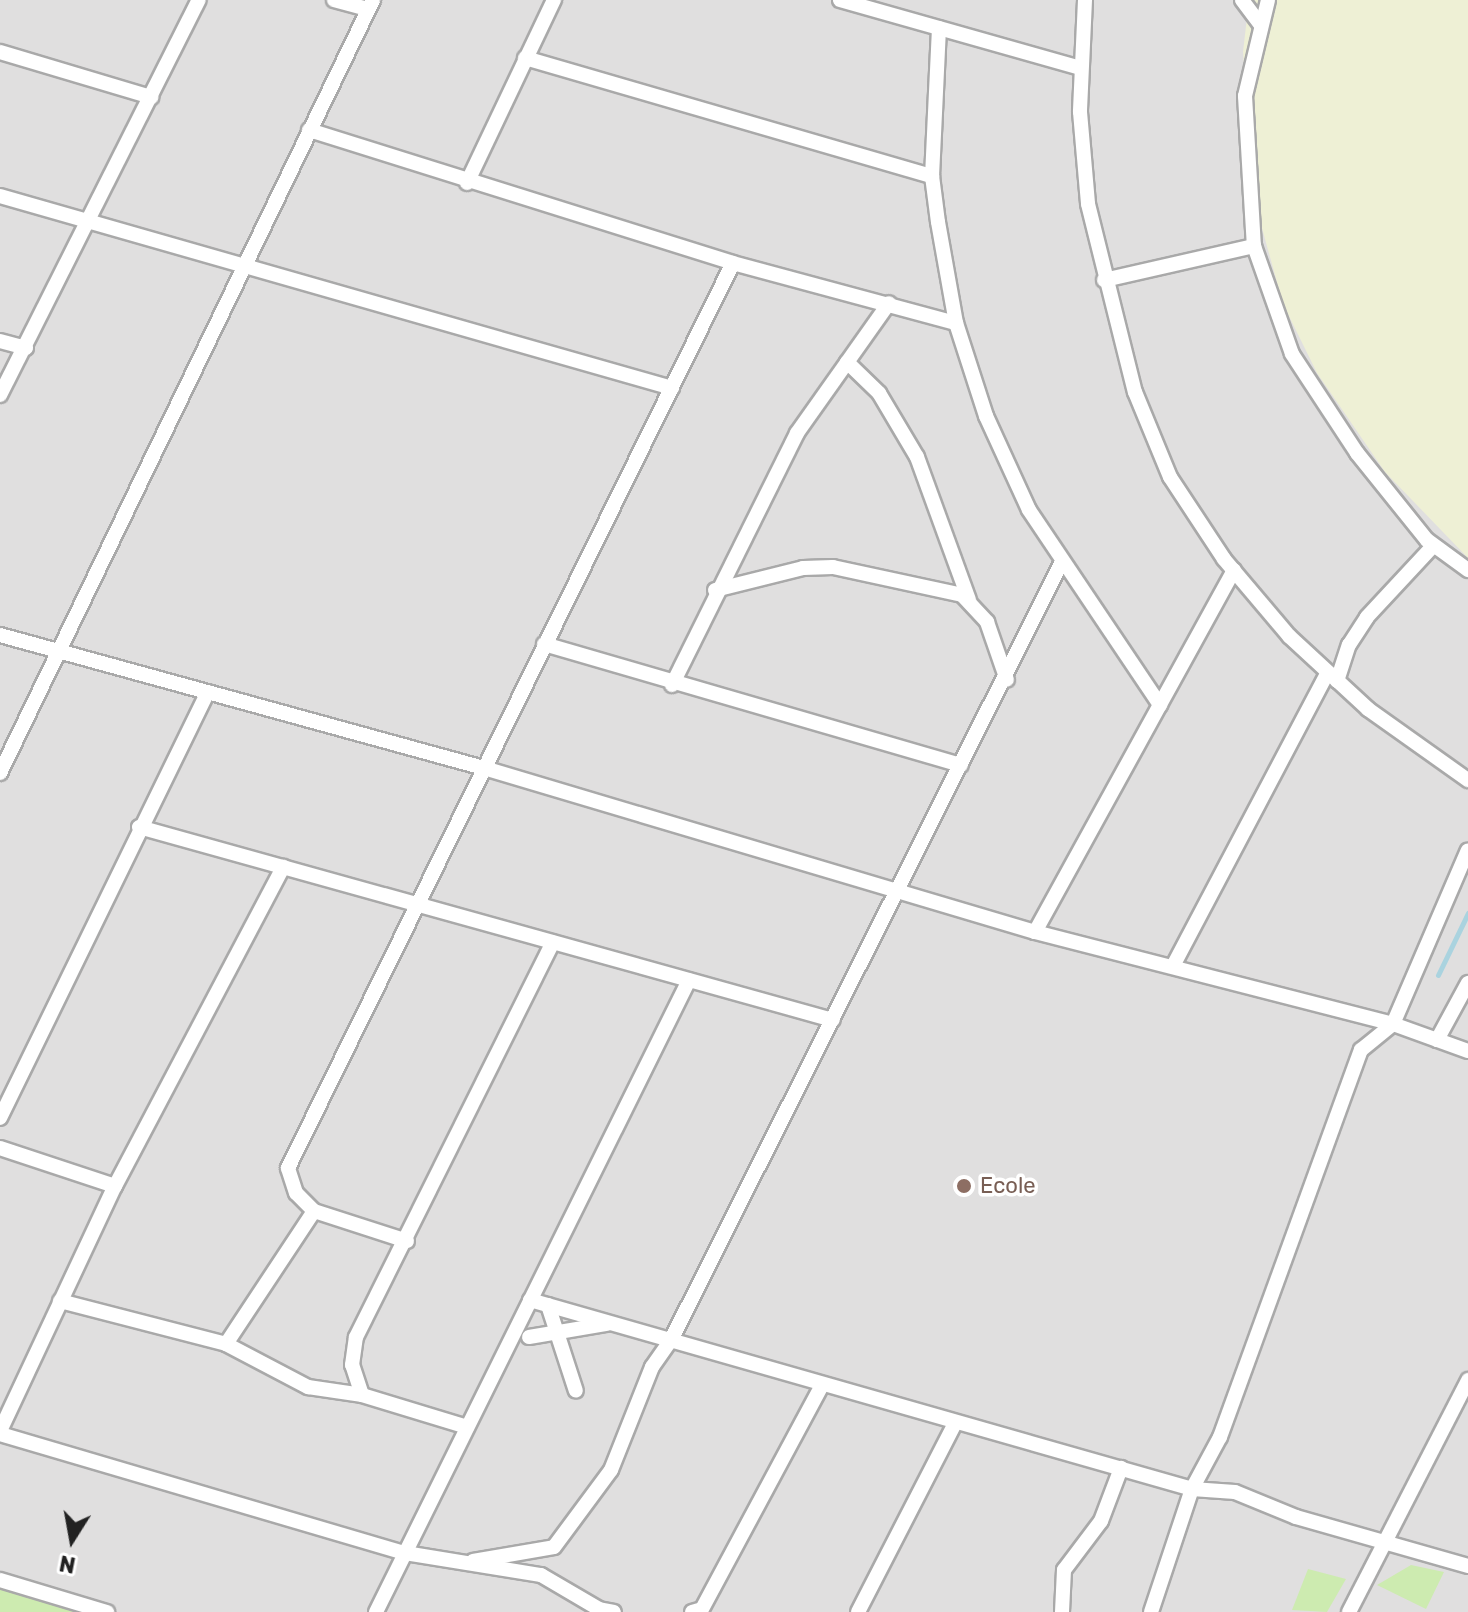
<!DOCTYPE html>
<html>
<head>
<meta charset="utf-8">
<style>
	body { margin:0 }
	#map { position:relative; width:1468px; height:1612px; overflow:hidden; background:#f2efe9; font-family:Rubik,sans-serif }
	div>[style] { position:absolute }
	.residential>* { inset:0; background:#e0dfdf }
	.farmland>* { inset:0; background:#eef0d5 }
	.grass>* { inset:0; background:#cdebb0 }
	.stream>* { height:5px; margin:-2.5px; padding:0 2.5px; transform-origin:2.5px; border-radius:2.5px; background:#aad3df }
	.roads { filter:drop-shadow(2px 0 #a9a9a9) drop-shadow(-2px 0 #a9a9a9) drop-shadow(0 2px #a9a9a9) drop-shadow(0 -2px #a9a9a9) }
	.minor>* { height:14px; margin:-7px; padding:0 7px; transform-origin:7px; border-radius:7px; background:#fff }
	.dots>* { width:22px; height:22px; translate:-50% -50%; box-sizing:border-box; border:4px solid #fff; border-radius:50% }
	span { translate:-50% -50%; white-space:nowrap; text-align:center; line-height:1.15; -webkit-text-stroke:7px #fff; paint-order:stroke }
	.education-label { font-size:22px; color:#785e54 }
	.left { translate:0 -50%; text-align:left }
	.north { position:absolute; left:32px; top:1500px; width:80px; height:80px; -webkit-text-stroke:6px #fff; paint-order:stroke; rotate:191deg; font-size:22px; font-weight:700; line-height:32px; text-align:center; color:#222 }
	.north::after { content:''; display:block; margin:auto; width:28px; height:36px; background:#222; clip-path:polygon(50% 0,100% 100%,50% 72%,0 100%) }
</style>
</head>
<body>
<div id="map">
	<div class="residential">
		<i style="clip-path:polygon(0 0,1468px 0,1468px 1612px,99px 1612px,0 1583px)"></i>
	</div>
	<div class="farmland">
		<i style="clip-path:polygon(1249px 0,1468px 0,1468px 558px,1385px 472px,1317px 373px,1283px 304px,1255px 203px,1243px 52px)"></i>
	</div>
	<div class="grass">
		<i style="clip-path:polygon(1411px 1565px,1444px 1572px,1426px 1609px,1377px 1585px)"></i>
		<i style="clip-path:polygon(1308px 1569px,1346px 1579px,1327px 1612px,1292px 1610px)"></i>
		<i style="clip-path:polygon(0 1588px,83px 1612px,0 1612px)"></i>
	</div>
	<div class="stream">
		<i style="left:1438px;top:975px;width:69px;rotate:-64.2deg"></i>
	</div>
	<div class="roads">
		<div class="minor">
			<i style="left:334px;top:0;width:35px;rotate:15deg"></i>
			<i style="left:840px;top:0;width:250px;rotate:15.8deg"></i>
			<i style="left:1085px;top:0;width:112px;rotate:92.6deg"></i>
			<i style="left:1080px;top:112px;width:92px;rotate:85deg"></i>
			<i style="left:1088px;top:204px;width:194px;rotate:76deg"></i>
			<i style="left:1135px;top:392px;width:92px;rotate:67.6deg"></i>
			<i style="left:1170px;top:477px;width:98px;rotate:56.6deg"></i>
			<i style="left:1224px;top:559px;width:101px;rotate:49.8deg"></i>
			<i style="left:1289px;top:636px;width:108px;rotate:42.7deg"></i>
			<i style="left:1368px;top:709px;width:123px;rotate:35.4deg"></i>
			<i style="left:1242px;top:0;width:30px;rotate:53deg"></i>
			<i style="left:1268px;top:0;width:99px;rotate:103.5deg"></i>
			<i style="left:1245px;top:96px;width:150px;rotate:86.6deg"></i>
			<i style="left:1254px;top:246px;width:114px;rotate:70.6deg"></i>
			<i style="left:1292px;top:354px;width:118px;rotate:56.7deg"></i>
			<i style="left:1357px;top:453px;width:112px;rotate:51.2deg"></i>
			<i style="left:1427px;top:540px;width:51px;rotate:36.2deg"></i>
			<i style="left:939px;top:28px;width:148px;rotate:92.7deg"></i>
			<i style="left:932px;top:176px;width:46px;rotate:82.6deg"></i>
			<i style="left:938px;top:222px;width:103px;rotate:79.9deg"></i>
			<i style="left:956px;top:323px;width:98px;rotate:72.1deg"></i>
			<i style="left:986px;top:416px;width:103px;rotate:65.4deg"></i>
			<i style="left:1029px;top:510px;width:235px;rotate:56.1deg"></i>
			<i style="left:0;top:52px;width:158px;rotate:16.6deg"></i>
			<i style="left:525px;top:58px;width:424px;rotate:16.2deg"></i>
			<i style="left:309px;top:130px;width:444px;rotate:17.4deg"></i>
			<i style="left:733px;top:263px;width:231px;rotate:15.1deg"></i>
			<i style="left:467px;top:183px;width:203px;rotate:-64.6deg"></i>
			<i style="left:0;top:196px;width:699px;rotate:15.95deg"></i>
			<i style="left:1104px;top:280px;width:154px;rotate:-12.8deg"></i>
			<i style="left:0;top:341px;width:27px;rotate:15deg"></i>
			<i style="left:847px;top:362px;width:45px;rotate:44.1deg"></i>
			<i style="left:879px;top:393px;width:74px;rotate:59.3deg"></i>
			<i style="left:917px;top:457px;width:152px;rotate:70deg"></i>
			<i style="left:0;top:395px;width:442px;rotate:-63.3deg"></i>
			<i style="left:715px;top:590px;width:91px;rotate:-14deg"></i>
			<i style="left:803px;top:568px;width:30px;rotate:-2deg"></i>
			<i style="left:833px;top:567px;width:132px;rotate:12.2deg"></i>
			<i style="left:962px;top:595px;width:37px;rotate:47deg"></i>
			<i style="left:987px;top:622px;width:61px;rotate:71deg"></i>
			<i style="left:0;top:635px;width:502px;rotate:15.37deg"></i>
			<i style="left:484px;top:768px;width:575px;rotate:16.58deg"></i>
			<i style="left:1035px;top:932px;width:370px;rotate:14.4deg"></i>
			<i style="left:1393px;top:1024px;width:80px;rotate:19.8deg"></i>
			<i style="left:544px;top:644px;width:434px;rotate:16.2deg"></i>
			<i style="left:1337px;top:681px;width:38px;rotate:-72deg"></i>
			<i style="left:1349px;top:645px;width:33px;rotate:-57deg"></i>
			<i style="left:1367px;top:617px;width:97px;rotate:-47.1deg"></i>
			<i style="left:672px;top:685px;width:281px;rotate:-63.6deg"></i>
			<i style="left:797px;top:433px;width:159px;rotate:-54.7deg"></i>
			<i style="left:0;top:773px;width:858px;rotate:-64.24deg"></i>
			<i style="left:139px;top:827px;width:720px;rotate:15.54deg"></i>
			<i style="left:1035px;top:932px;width:413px;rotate:-61.2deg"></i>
			<i style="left:1173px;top:966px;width:332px;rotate:-62.2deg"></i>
			<i style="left:1437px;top:1040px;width:65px;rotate:-61.5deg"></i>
			<i style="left:0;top:1118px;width:474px;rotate:-64deg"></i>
			<i style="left:0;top:1148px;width:121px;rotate:18.3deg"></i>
			<i style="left:407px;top:1241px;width:98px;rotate:-162.1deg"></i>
			<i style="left:314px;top:1211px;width:25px;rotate:-135deg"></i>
			<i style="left:296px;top:1193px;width:26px;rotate:-108deg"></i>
			<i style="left:288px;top:1168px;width:1008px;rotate:-63.82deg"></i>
			<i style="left:530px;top:1300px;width:688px;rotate:15.93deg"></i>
			<i style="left:1192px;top:1489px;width:43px;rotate:4deg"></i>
			<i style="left:1235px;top:1492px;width:66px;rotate:22.3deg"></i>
			<i style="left:1296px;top:1517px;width:179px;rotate:15.9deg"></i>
			<i style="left:60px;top:1301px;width:171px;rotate:14.5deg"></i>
			<i style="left:226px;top:1344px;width:93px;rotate:27.7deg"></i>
			<i style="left:308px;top:1387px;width:55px;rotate:8.4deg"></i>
			<i style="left:362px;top:1395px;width:110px;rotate:16.9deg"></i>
			<i style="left:548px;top:1305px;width:90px;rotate:72deg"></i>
			<i style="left:529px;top:1337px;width:79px;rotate:-9.5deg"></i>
			<i style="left:226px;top:1344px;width:159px;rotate:-56.5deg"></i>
			<i style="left:362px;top:1395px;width:32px;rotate:-108deg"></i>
			<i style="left:352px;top:1365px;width:28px;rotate:-82deg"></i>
			<i style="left:356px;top:1337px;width:441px;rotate:-63.5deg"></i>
			<i style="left:0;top:1431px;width:271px;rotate:-64.9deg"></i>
			<i style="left:115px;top:1186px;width:361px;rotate:-62.2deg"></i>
			<i style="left:0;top:1434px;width:422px;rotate:16.4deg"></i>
			<i style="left:405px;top:1553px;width:138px;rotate:9.2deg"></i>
			<i style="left:541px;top:1575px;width:67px;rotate:30.4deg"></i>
			<i style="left:599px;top:1609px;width:15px;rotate:11deg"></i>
			<i style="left:473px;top:1561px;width:82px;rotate:-9.8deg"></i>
			<i style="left:554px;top:1547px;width:96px;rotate:-53.5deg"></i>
			<i style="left:611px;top:1470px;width:111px;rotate:-68.3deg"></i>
			<i style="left:652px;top:1367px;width:33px;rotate:-55deg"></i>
			<i style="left:671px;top:1340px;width:871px;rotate:-63.32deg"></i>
			<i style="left:0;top:1580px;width:112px;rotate:16.7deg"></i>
			<i style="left:376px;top:1612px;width:705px;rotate:-63.65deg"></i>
			<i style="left:692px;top:1612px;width:10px;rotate:-17deg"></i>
			<i style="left:702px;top:1609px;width:254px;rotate:-61.8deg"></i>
			<i style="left:858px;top:1612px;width:212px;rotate:-62.8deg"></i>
			<i style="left:1062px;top:1612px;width:42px;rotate:-87.3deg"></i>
			<i style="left:1064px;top:1570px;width:61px;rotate:-52.9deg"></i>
			<i style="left:1101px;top:1521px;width:57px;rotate:-69.3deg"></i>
			<i style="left:1151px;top:1612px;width:130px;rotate:-71.6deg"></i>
			<i style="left:1192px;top:1489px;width:59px;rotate:-61.7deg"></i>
			<i style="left:1220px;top:1437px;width:412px;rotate:-70deg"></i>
			<i style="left:1361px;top:1050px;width:41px;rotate:-39.1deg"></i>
			<i style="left:1393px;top:1024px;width:189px;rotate:-66.7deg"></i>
			<i style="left:1349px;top:1612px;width:261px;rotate:-62.8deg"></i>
		</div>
	</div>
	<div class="dots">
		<i style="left:964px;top:1186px;background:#8d6e63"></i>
	</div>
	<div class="education-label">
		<span class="left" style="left:980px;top:1186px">Ecole</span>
	</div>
	<div class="north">N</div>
</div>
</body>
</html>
